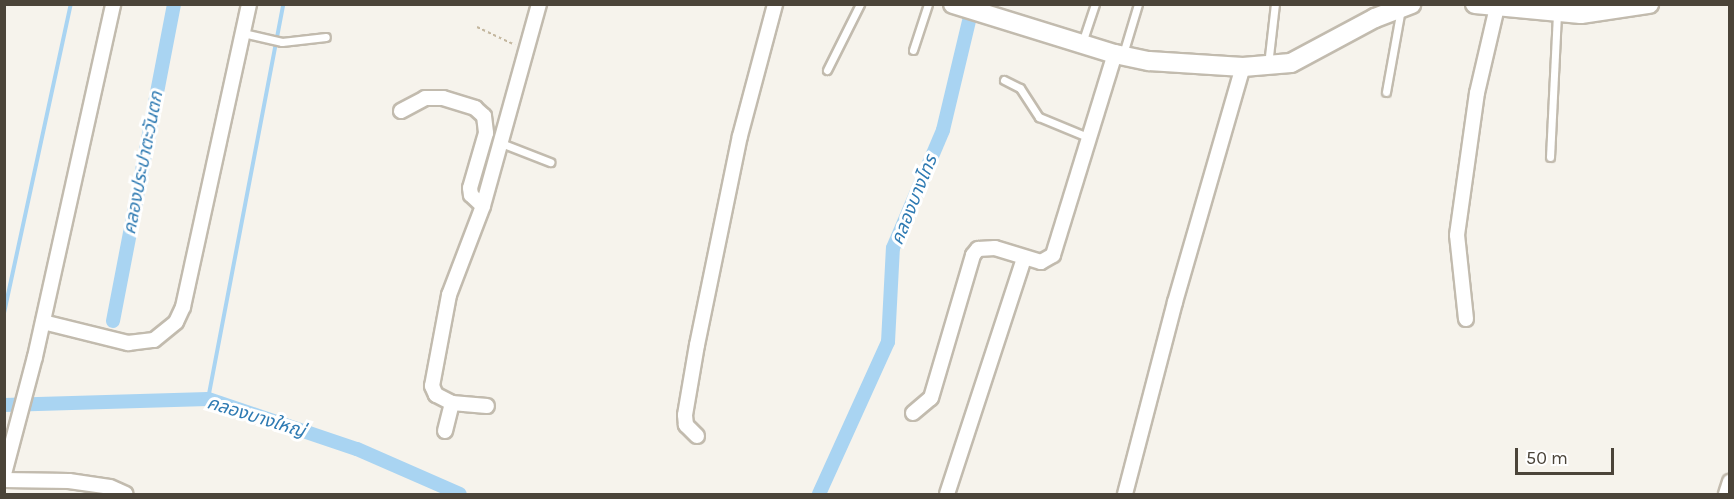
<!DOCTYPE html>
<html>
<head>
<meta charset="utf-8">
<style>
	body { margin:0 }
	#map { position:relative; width:1734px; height:499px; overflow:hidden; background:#f6f3ec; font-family:Karla,"Noto Sans Thai",sans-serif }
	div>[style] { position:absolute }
	.stream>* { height:4px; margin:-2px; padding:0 2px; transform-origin:2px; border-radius:2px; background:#a9d4f2 }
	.canal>* { height:14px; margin:-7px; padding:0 7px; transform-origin:7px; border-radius:7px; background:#a9d4f2 }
	.path>* { height:2px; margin-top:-1px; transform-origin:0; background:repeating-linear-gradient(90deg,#c4b79f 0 3px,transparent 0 6px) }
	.roads { filter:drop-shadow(2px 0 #c2bbae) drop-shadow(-2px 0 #c2bbae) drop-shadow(0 2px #c2bbae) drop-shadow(0 -2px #c2bbae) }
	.service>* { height:7px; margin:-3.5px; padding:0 3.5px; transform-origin:3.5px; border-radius:3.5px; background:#fff }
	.minor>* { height:14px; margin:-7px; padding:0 7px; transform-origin:7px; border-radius:7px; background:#fff }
	.tertiary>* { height:18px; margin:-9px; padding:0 9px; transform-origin:9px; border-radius:9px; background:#fff }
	span { translate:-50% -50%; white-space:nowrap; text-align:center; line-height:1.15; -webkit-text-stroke:6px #fff; paint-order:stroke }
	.water-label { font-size:18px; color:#2e7ab2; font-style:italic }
	.frame { position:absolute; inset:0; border:6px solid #4b4439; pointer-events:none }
	.scale { position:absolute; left:1515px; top:448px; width:99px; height:27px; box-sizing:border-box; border:3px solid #4b4439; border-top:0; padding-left:8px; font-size:18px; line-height:21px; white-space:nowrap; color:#4b4439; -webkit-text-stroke:4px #fff; paint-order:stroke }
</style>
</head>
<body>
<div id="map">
	<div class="stream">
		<i style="left:4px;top:313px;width:316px;rotate:-77.8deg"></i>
		<i style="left:208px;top:399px;width:402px;rotate:-79.2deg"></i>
	</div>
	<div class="canal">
		<i style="left:113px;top:321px;width:323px;rotate:-79.1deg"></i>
		<i style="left:4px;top:405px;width:204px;rotate:-1.7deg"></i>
		<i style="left:208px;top:399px;width:157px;rotate:18.6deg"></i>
		<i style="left:357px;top:449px;width:112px;rotate:23.6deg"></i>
		<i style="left:819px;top:494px;width:167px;rotate:-65.6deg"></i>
		<i style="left:888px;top:342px;width:94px;rotate:-87deg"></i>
		<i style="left:893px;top:248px;width:128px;rotate:-67deg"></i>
		<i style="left:943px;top:130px;width:130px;rotate:-76.6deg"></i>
	</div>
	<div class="path">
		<i style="left:477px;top:27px;width:42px;rotate:25.3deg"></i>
	</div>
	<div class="roads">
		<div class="service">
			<i style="left:243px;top:33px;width:40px;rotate:13deg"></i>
			<i style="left:282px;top:42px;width:44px;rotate:-6.5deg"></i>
			<i style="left:1082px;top:43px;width:41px;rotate:-71.6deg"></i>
			<i style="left:913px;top:50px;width:48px;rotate:-71.9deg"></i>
			<i style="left:1123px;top:54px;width:52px;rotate:-73.3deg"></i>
			<i style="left:1268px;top:65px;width:61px;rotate:-83.5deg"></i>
			<i style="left:827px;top:70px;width:74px;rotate:-63.4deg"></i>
			<i style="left:1004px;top:80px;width:18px;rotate:27deg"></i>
			<i style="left:1020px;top:88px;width:35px;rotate:57deg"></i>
			<i style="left:1039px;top:117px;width:55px;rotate:22.4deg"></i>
			<i style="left:1386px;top:92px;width:84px;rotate:-79.8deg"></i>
			<i style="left:501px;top:143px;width:53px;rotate:21.2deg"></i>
			<i style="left:1550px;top:157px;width:143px;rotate:-87.2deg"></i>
		</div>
		<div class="minor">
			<i style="left:401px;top:111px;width:27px;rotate:-28deg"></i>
			<i style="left:425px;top:98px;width:18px"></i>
			<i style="left:443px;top:98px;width:34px;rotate:17deg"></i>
			<i style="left:475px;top:108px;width:12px;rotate:42deg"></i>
			<i style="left:484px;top:116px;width:17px;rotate:83deg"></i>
			<i style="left:486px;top:133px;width:57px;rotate:106.2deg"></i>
			<i style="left:470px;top:188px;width:7px;rotate:82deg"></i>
			<i style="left:471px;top:195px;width:16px;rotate:43deg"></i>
			<i style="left:1466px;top:319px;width:84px;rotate:-96.1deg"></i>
			<i style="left:1457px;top:235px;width:143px;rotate:-82deg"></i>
			<i style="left:1477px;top:93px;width:88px;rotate:-76.9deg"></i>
			<i style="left:43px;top:322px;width:88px;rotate:13.9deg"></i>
			<i style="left:128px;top:343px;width:26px;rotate:-7deg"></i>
			<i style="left:154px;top:340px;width:28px;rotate:-39deg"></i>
			<i style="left:176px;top:322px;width:17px;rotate:-65deg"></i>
			<i style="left:183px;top:307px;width:310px;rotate:-77.7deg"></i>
			<i style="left:452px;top:403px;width:35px;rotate:5deg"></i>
			<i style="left:913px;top:413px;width:23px;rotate:-40deg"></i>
			<i style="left:931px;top:398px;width:149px;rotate:-73.6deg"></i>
			<i style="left:973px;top:255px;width:8px;rotate:-50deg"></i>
			<i style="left:978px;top:249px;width:17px;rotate:-3deg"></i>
			<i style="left:995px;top:248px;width:48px;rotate:16.9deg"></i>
			<i style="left:1041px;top:262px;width:14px;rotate:-30deg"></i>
			<i style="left:1053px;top:255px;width:210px;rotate:-72.9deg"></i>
			<i style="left:445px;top:431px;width:29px;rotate:-76deg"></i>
			<i style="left:452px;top:403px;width:18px;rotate:-153deg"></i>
			<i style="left:436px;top:395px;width:10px;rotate:-114deg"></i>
			<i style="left:432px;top:386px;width:93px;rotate:-79.4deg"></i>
			<i style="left:449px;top:295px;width:95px;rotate:-69.1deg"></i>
			<i style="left:483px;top:206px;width:210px;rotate:-74.5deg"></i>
			<i style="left:697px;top:436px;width:16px;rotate:-135deg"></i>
			<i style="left:686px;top:425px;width:10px;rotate:-96deg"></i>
			<i style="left:685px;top:415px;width:71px;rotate:-80.3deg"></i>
			<i style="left:697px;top:345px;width:213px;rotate:-78.4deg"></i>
			<i style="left:740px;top:136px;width:137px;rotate:-75.1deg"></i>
			<i style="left:4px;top:474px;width:121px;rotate:-75.2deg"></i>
			<i style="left:35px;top:357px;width:362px;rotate:-77.5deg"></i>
			<i style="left:4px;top:480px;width:65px;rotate:0.9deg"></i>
			<i style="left:69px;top:481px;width:41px;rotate:8.3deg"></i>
			<i style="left:110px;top:487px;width:17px;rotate:24deg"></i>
			<i style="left:947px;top:494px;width:248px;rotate:-71.9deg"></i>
			<i style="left:1125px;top:494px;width:198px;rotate:-75.4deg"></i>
			<i style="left:1175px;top:302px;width:245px;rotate:-73.9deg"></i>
			<i style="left:1726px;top:494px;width:13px;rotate:-72deg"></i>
		</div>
		<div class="tertiary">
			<i style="left:953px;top:4px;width:170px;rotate:17.2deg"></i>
			<i style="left:1115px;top:54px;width:35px;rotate:12deg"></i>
			<i style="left:1149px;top:61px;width:94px;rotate:3.7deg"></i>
			<i style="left:1243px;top:67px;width:48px;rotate:-4.8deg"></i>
			<i style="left:1291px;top:63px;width:95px;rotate:-28.2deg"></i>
			<i style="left:1375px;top:18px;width:39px;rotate:-21deg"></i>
			<i style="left:1475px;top:4px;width:106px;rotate:5.4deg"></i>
			<i style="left:1581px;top:14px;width:69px;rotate:-8.4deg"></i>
		</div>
	</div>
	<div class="water-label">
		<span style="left:143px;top:163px;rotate:-79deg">คลองประปาตะวันตก</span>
		<span style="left:914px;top:200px;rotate:-68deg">คลองบางไทร</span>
		<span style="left:256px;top:417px;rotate:17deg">คลองบางใหญ่</span>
	</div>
	<div class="frame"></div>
	<div class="scale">50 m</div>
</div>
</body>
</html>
